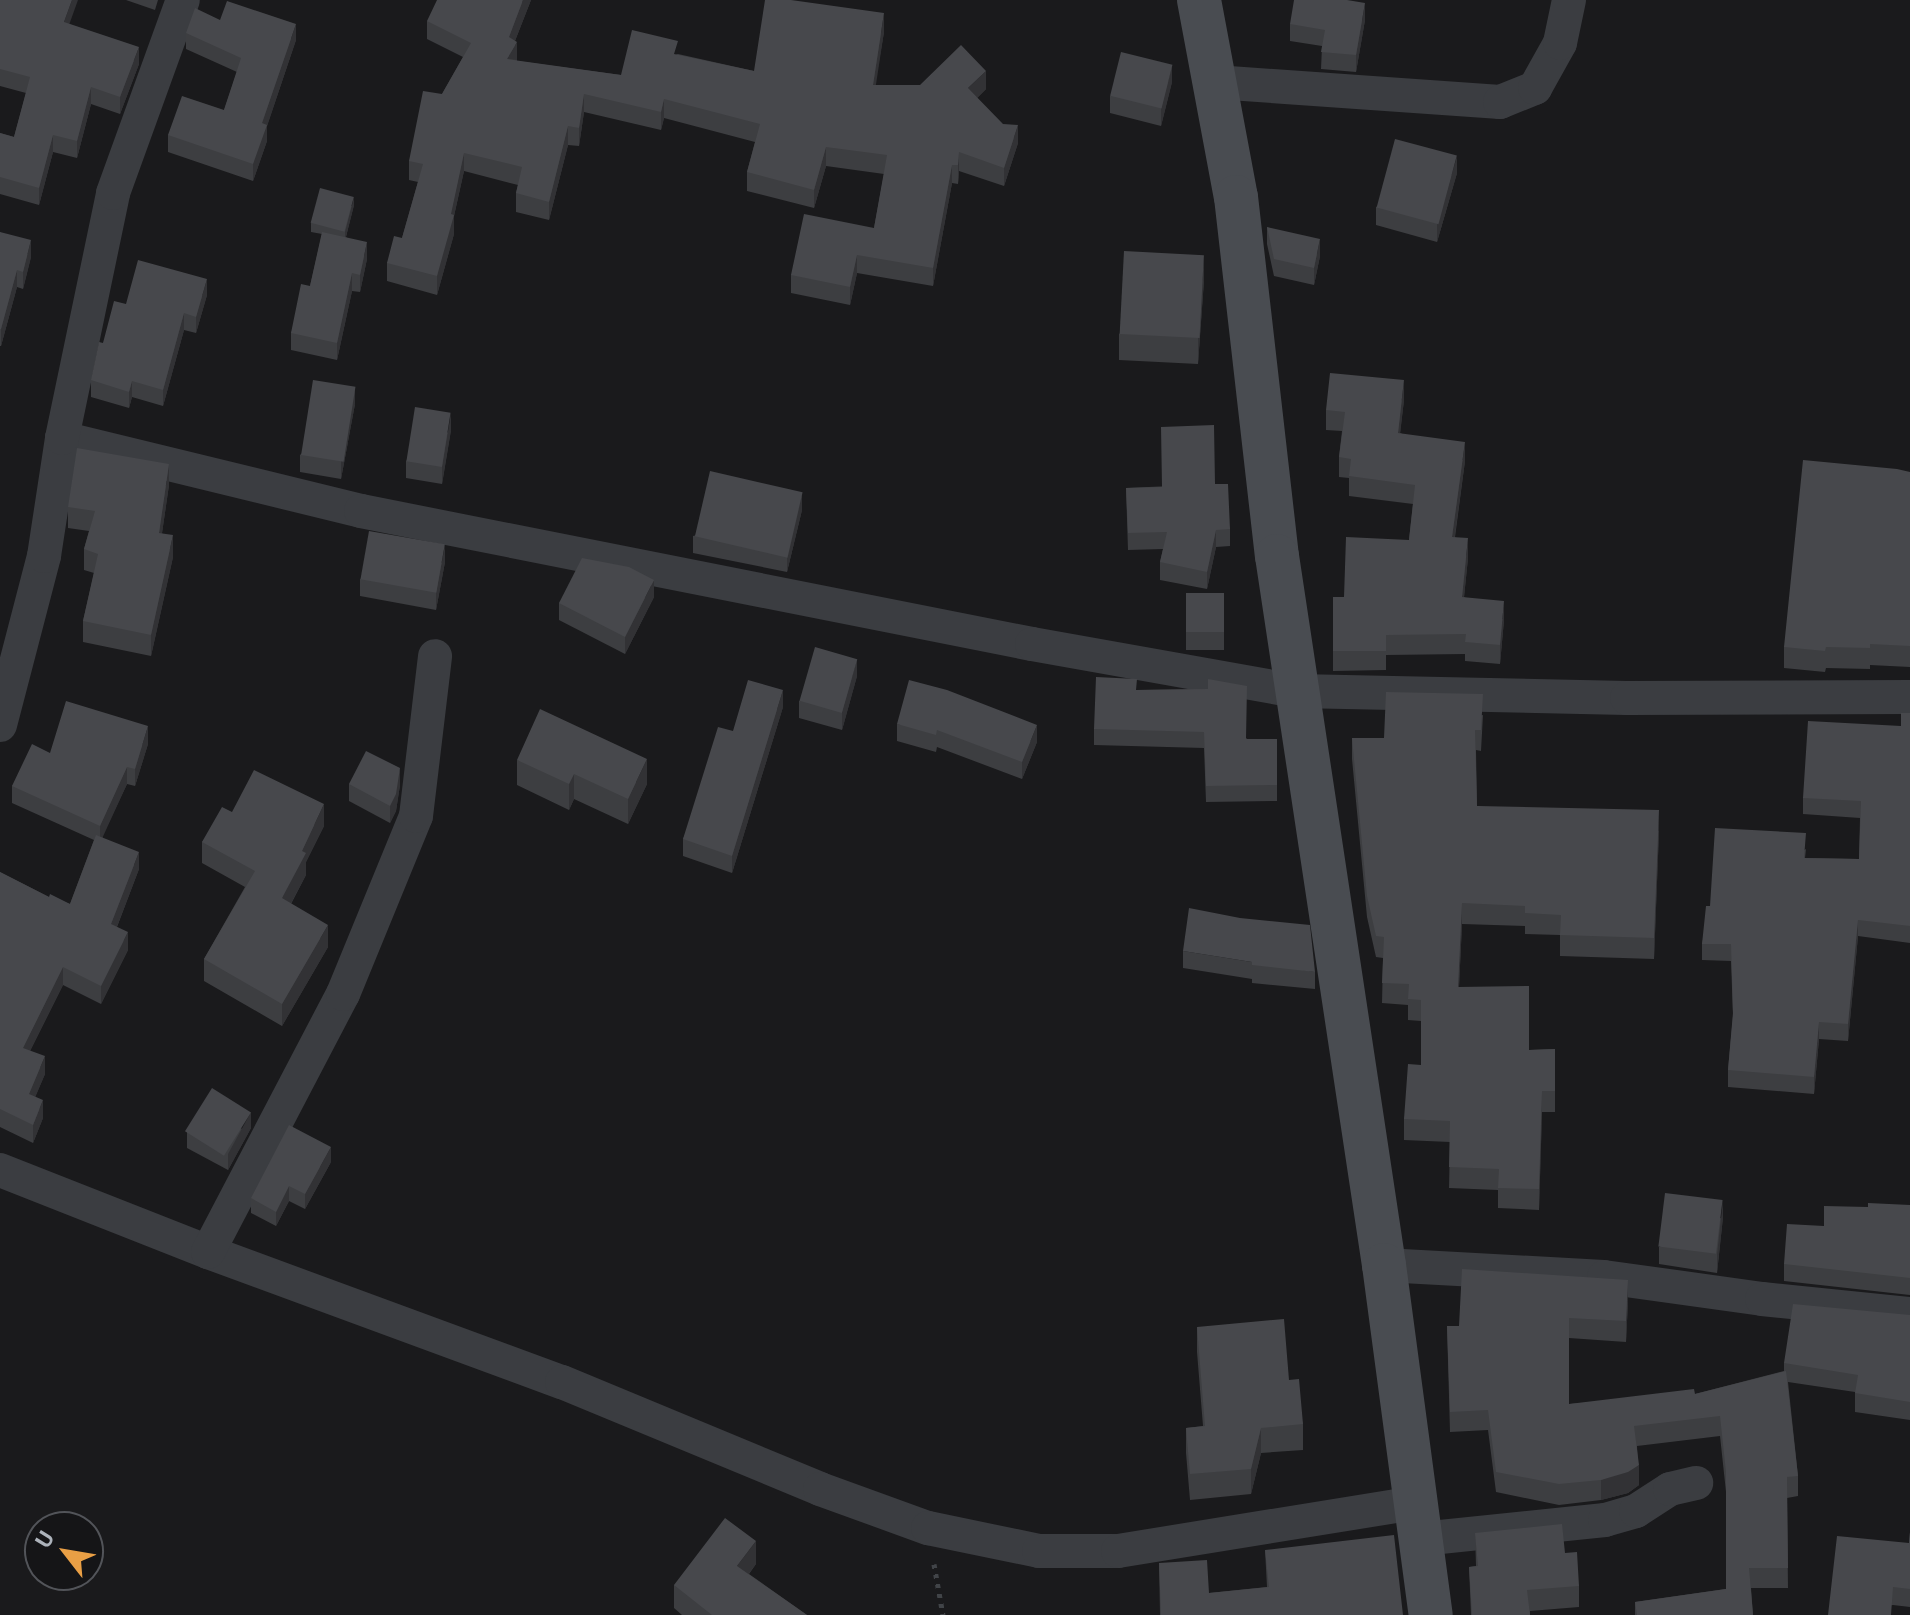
<!DOCTYPE html>
<html>
<head>
<meta charset="utf-8">
<style>
	body { margin:0 }
	#map { position:relative; width:1910px; height:1615px; overflow:hidden; background:#1a1a1c; font-family:Roboto,sans-serif }
	div>[style] { position:absolute }
	.path>* { height:5px; margin-top:-2.5px; transform-origin:0; background:repeating-linear-gradient(90deg,#414448 0 4px,transparent 0 10px) }
	.street>* { height:34px; margin:-17px; padding:0 17px; transform-origin:17px; border-radius:17px; background:#3b3d41 }
	.secondary>* { height:44px; margin:-22px; padding:0 22px; transform-origin:22px; border-radius:22px; background:#494c51 }
	.wall>* { inset:0; background:#3d3e41; transform-origin:0 0 }
	.shaded-wall>* { inset:0; background:#323235 }
	.building>* { inset:0; background:#47484c; transform-origin:0 0 }
	span { translate:-50% -50%; white-space:nowrap; text-align:center; line-height:1.15; -webkit-text-stroke:6px #151517; paint-order:stroke }
	.north { position:absolute; left:24px; top:1511px; width:80px; height:80px; box-sizing:border-box; background:#151517; border:2px solid #525459; border-radius:50%; rotate:301deg; font-size:22px; font-weight:700; line-height:32px; text-align:center; color:#adb3bb }
	.north::after { content:''; display:block; margin:auto; width:28px; height:36px; background:#e99f45; clip-path:polygon(50% 0,100% 100%,50% 72%,0 100%) }
</style>
</head>
<body>
<div id="map">
	<div class="path">
		<i style="left:934px;top:1564px;width:52px;rotate:80deg"></i>
	</div>
	<div class="street">
		<i style="left:1215px;top:82px;width:286px;rotate:4deg"></i>
		<i style="left:1500px;top:102px;width:38px;rotate:-22deg"></i>
		<i style="left:1535px;top:88px;width:51px;rotate:-60.9deg"></i>
		<i style="left:1560px;top:43px;width:44px;rotate:-78.2deg"></i>
		<i style="left:62px;top:438px;width:308px;rotate:13.7deg"></i>
		<i style="left:361px;top:511px;width:684px;rotate:11.21deg"></i>
		<i style="left:1032px;top:644px;width:269px;rotate:10.1deg"></i>
		<i style="left:1297px;top:691px;width:330px;rotate:1.2deg"></i>
		<i style="left:1627px;top:698px;width:283px;rotate:-0.2deg"></i>
		<i style="left:0;top:725px;width:175px;rotate:-75.4deg"></i>
		<i style="left:44px;top:556px;width:119px;rotate:-81.3deg"></i>
		<i style="left:62px;top:438px;width:250px;rotate:-78.2deg"></i>
		<i style="left:113px;top:193px;width:205px;rotate:-70.1deg"></i>
		<i style="left:0;top:1170px;width:224px;rotate:21.5deg"></i>
		<i style="left:208px;top:1252px;width:377px;rotate:20.2deg"></i>
		<i style="left:562px;top:1382px;width:279px;rotate:22.5deg"></i>
		<i style="left:820px;top:1489px;width:115px;rotate:19.9deg"></i>
		<i style="left:928px;top:1528px;width:113px;rotate:11.7deg"></i>
		<i style="left:1039px;top:1551px;width:79px"></i>
		<i style="left:1118px;top:1551px;width:302px;rotate:-9.2deg"></i>
		<i style="left:208px;top:1252px;width:291px;rotate:-62.4deg"></i>
		<i style="left:343px;top:994px;width:192px;rotate:-67.7deg"></i>
		<i style="left:416px;top:816px;width:161px;rotate:-83.2deg"></i>
		<i style="left:1384px;top:1265px;width:220px;rotate:3.1deg"></i>
		<i style="left:1604px;top:1277px;width:160px;rotate:7.9deg"></i>
		<i style="left:1762px;top:1299px;width:149px;rotate:5.8deg"></i>
		<i style="left:1421px;top:1539px;width:185px;rotate:-5.9deg"></i>
		<i style="left:1605px;top:1520px;width:32px;rotate:-16deg"></i>
		<i style="left:1636px;top:1511px;width:40px;rotate:-32.9deg"></i>
		<i style="left:1670px;top:1489px;width:27px;rotate:-13deg"></i>
	</div>
	<div class="secondary">
		<i style="left:1199px;top:0;width:200px;rotate:79.4deg"></i>
		<i style="left:1236px;top:197px;width:361px;rotate:83.5deg"></i>
		<i style="left:1277px;top:556px;width:717px;rotate:81.42deg"></i>
		<i style="left:1384px;top:1265px;width:353px;rotate:82.4deg"></i>
	</div>
	<div class="wall">
		<i style="clip-path:polygon(0 0,69px 24px,139px 64px,120px 114px,91px 104px,77px 158px,53px 152px,39px 205px,0 194px,0 133px,14px 137px,26px 93px,0 86px)"></i>
		<i style="clip-path:polygon(126px 0,158px 0,155px 10px)"></i>
		<i style="clip-path:polygon(531px 0,515px 41px,517px 61px,621px 75px,678px 54px,754px 71px,884px 32px,875px 85px,986px 89px,977px 98px,1018px 143px,1004px 186px,959px 171px,958px 184px,952px 183px,933px 286px,857px 273px,850px 305px,791px 293px,791px 275px,874px 228px,884px 174px,826px 166px,814px 208px,747px 191px,747px 172px,755px 142px,664px 118px,661px 130px,584px 112px,579px 146px,568px 145px,549px 220px,516px 212px,516px 193px,518px 185px,464px 171px,454px 216px,454px 234px,437px 295px,387px 281px,387px 263px,402px 238px,418px 182px,409px 180px,409px 161px,442px 94px,463px 57px,427px 39px,427px 21px)"></i>
		<i style="clip-path:polygon(220px 20px,296px 40px,267px 126px,267px 141px,253px 181px,168px 152px,168px 135px,224px 110px,237px 72px,186px 49px,186px 33px)"></i>
		<i style="clip-path:polygon(1365px 20px,1356px 72px,1321px 69px,1322px 46px,1290px 41px,1290px 24px)"></i>
		<i style="clip-path:polygon(1172px 82px,1161px 126px,1110px 113px,1110px 96px)"></i>
		<i style="clip-path:polygon(1457px 173px,1437px 242px,1376px 225px,1376px 207px)"></i>
		<i style="clip-path:polygon(354px 205px,346px 237px,367px 259px,360px 292px,352px 291px,337px 360px,291px 350px,291px 333px,310px 286px,322px 234px,311px 232px,311px 223px)"></i>
		<i style="clip-path:polygon(1267px 227px,1320px 256px,1314px 285px,1274px 276px,1267px 244px)"></i>
		<i style="clip-path:polygon(0 232px,31px 257px,23px 289px,17px 287px,1px 346px,0 346px)"></i>
		<i style="clip-path:polygon(1204px 280px,1198px 364px,1119px 360px,1119px 334px)"></i>
		<i style="clip-path:polygon(207px 295px,196px 333px,184px 330px,163px 406px,132px 397px,129px 408px,91px 397px,91px 380px,103px 343px,126px 304px)"></i>
		<i style="clip-path:polygon(1404px 400px,1400px 433px,1465px 461px,1455px 537px,1468px 558px,1464px 597px,1504px 620px,1500px 664px,1465px 661px,1465px 654px,1386px 655px,1386px 670px,1333px 671px,1333px 597px,1344px 597px,1409px 540px,1413px 504px,1349px 496px,1349px 478px,1339px 477px,1339px 457px,1342px 431px,1326px 430px,1326px 410px)"></i>
		<i style="clip-path:polygon(355px 404px,341px 479px,300px 472px,300px 455px)"></i>
		<i style="clip-path:polygon(451px 430px,442px 484px,406px 478px,406px 461px)"></i>
		<i style="clip-path:polygon(1910px 472px,1910px 667px,1870px 665px,1870px 669px,1826px 668px,1825px 672px,1784px 668px,1784px 647px)"></i>
		<i style="clip-path:polygon(1215px 484px,1230px 529px,1230px 546px,1216px 547px,1207px 589px,1160px 580px,1160px 562px,1163px 549px,1128px 550px,1126px 488px)"></i>
		<i style="clip-path:polygon(169px 485px,162px 533px,173px 557px,151px 656px,83px 642px,83px 621px,94px 573px,84px 570px,84px 549px,89px 531px,68px 528px,68px 507px)"></i>
		<i style="clip-path:polygon(802px 510px,787px 572px,693px 553px,693px 536px)"></i>
		<i style="clip-path:polygon(445px 562px,436px 610px,360px 596px,360px 579px)"></i>
		<i style="left:1186px;top:593px;width:38px;height:57px"></i>
		<i style="clip-path:polygon(654px 597px,625px 654px,559px 620px,559px 603px)"></i>
		<i style="clip-path:polygon(857px 676px,842px 730px,799px 718px,799px 701px)"></i>
		<i style="clip-path:polygon(1208px 689px,1247px 739px,1277px 739px,1277px 801px,1206px 802px,1204px 748px,1094px 745px,1094px 729px,1137px 690px)"></i>
		<i style="clip-path:polygon(783px 707px,732px 873px,683px 856px,683px 839px,733px 731px)"></i>
		<i style="clip-path:polygon(1910px 713px,1910px 943px,1858px 936px,1848px 1041px,1819px 1039px,1814px 1094px,1728px 1087px,1728px 1070px,1733px 1016px,1731px 961px,1702px 960px,1702px 944px,1710px 906px,1806px 849px,1805px 858px,1859px 859px,1860px 818px,1803px 814px,1803px 798px,1901px 726px)"></i>
		<i style="clip-path:polygon(1483px 715px,1481px 751px,1476px 750px,1477px 806px,1659px 831px,1654px 959px,1560px 956px,1560px 935px,1525px 934px,1525px 926px,1462px 924px,1459px 987px,1529px 1050px,1555px 1049px,1555px 1112px,1542px 1112px,1539px 1210px,1498px 1208px,1498px 1190px,1449px 1188px,1450px 1142px,1404px 1140px,1404px 1119px,1421px 1065px,1421px 1021px,1408px 1020px,1408px 1005px,1382px 1003px,1383px 958px,1376px 957px,1367px 917px,1352px 759px,1352px 738px,1384px 738px)"></i>
		<i style="clip-path:polygon(897px 724px,1037px 742px,1022px 779px,937px 747px,936px 752px,897px 741px)"></i>
		<i style="clip-path:polygon(148px 744px,135px 786px,127px 784px,102px 837px,139px 869px,117px 927px,128px 950px,101px 1004px,63px 985px,30px 1051px,45px 1074px,35px 1097px,43px 1118px,33px 1143px,0 1127px,0 872px,49px 897px,70px 904px,94px 840px,12px 803px,12px 786px,50px 753px)"></i>
		<i style="clip-path:polygon(517px 760px,647px 784px,628px 824px,574px 799px,569px 810px,517px 785px)"></i>
		<i style="clip-path:polygon(349px 784px,400px 785px,396px 811px,390px 823px,349px 801px)"></i>
		<i style="clip-path:polygon(232px 812px,324px 826px,306px 862px,306px 875px,291px 904px,328px 947px,282px 1026px,204px 981px,204px 959px,245px 887px,202px 863px,202px 842px)"></i>
		<i style="clip-path:polygon(1183px 951px,1315px 972px,1315px 989px,1252px 983px,1252px 979px,1183px 968px)"></i>
		<i style="clip-path:polygon(251px 1128px,228px 1170px,187px 1148px,187px 1132px)"></i>
		<i style="clip-path:polygon(331px 1162px,305px 1209px,289px 1201px,276px 1226px,251px 1213px,251px 1198px)"></i>
		<i style="clip-path:polygon(1910px 1205px,1910px 1295px,1784px 1281px,1784px 1264px,1868px 1207px)"></i>
		<i style="clip-path:polygon(1723px 1217px,1717px 1273px,1659px 1264px,1659px 1247px)"></i>
		<i style="clip-path:polygon(1628px 1301px,1626px 1342px,1569px 1338px,1569px 1404px,1695px 1394px,1784px 1371px,1784px 1363px,1910px 1315px,1910px 1420px,1855px 1412px,1855px 1392px,1788px 1382px,1798px 1476px,1798px 1496px,1787px 1498px,1788px 1588px,1751px 1588px,1753px 1615px,1635px 1615px,1635px 1602px,1726px 1589px,1726px 1492px,1720px 1436px,1637px 1446px,1639px 1485px,1628px 1493px,1601px 1500px,1559px 1505px,1496px 1492px,1488px 1430px,1450px 1432px,1447px 1326px,1459px 1326px)"></i>
		<i style="clip-path:polygon(1197px 1327px,1289px 1380px,1303px 1424px,1303px 1450px,1261px 1453px,1251px 1494px,1190px 1500px,1186px 1453px,1186px 1428px,1203px 1426px,1197px 1352px)"></i>
		<i style="clip-path:polygon(1910px 1532px,1910px 1607px,1893px 1605px,1828px 1615px,1909px 1543px)"></i>
		<i style="clip-path:polygon(1475px 1533px,1565px 1553px,1579px 1586px,1579px 1607px,1530px 1611px,1530px 1615px,1471px 1615px,1469px 1567px,1476px 1566px)"></i>
		<i style="clip-path:polygon(1265px 1550px,1403px 1615px,1160px 1615px,1159px 1563px,1209px 1593px,1267px 1587px)"></i>
		<i style="clip-path:polygon(756px 1564px,749px 1574px,807px 1615px,682px 1615px,674px 1608px,674px 1585px)"></i>
	</div>
	<div class="shaded-wall">
		<i style="clip-path:polygon(72px 0,78px 0,64px 39px,64px 22px)"></i>
		<i style="clip-path:polygon(523px 0,531px 0,509px 56px,509px 37px)"></i>
		<i style="clip-path:polygon(1365px 3px,1365px 20px,1356px 72px,1356px 55px)"></i>
		<i style="clip-path:polygon(884px 13px,884px 32px,873px 104px,873px 85px)"></i>
		<i style="clip-path:polygon(296px 24px,296px 40px,267px 126px,267px 141px,253px 181px,253px 164px,262px 123px)"></i>
		<i style="clip-path:polygon(517px 42px,517px 60px,507px 59px)"></i>
		<i style="clip-path:polygon(139px 47px,139px 64px,120px 114px,120px 97px)"></i>
		<i style="clip-path:polygon(1172px 65px,1172px 82px,1161px 126px,1161px 109px)"></i>
		<i style="clip-path:polygon(986px 71px,986px 89px,968px 107px,968px 88px)"></i>
		<i style="clip-path:polygon(91px 87px,91px 104px,77px 158px,77px 141px)"></i>
		<i style="clip-path:polygon(584px 94px,584px 112px,579px 146px,579px 128px)"></i>
		<i style="clip-path:polygon(664px 99px,664px 118px,661px 130px,661px 112px)"></i>
		<i style="clip-path:polygon(1018px 125px,1018px 143px,1004px 186px,1004px 168px)"></i>
		<i style="clip-path:polygon(568px 126px,568px 145px,549px 220px,549px 202px)"></i>
		<i style="clip-path:polygon(53px 135px,53px 152px,39px 205px,39px 188px)"></i>
		<i style="clip-path:polygon(826px 147px,826px 166px,814px 208px,814px 190px)"></i>
		<i style="clip-path:polygon(959px 152px,959px 171px,958px 184px,958px 165px)"></i>
		<i style="clip-path:polygon(464px 153px,464px 171px,454px 216px,454px 234px,437px 295px,437px 276px)"></i>
		<i style="clip-path:polygon(1457px 156px,1457px 173px,1437px 242px,1437px 225px)"></i>
		<i style="clip-path:polygon(952px 165px,952px 183px,933px 286px,933px 268px)"></i>
		<i style="clip-path:polygon(354px 197px,354px 205px,345px 240px,345px 232px)"></i>
		<i style="clip-path:polygon(1320px 239px,1320px 256px,1314px 285px,1314px 268px)"></i>
		<i style="clip-path:polygon(31px 240px,31px 257px,23px 289px,23px 272px)"></i>
		<i style="clip-path:polygon(367px 242px,367px 259px,360px 292px,360px 275px)"></i>
		<i style="clip-path:polygon(857px 255px,857px 273px,850px 305px,850px 287px)"></i>
		<i style="clip-path:polygon(1204px 255px,1204px 280px,1198px 364px,1198px 339px)"></i>
		<i style="clip-path:polygon(17px 270px,17px 287px,1px 346px,1px 329px)"></i>
		<i style="clip-path:polygon(352px 273px,352px 291px,337px 360px,337px 343px)"></i>
		<i style="clip-path:polygon(207px 279px,207px 295px,196px 333px,196px 317px)"></i>
		<i style="clip-path:polygon(184px 313px,184px 330px,163px 406px,163px 390px)"></i>
		<i style="clip-path:polygon(1404px 380px,1404px 400px,1398px 452px,1398px 433px)"></i>
		<i style="clip-path:polygon(132px 381px,132px 397px,129px 408px,129px 392px)"></i>
		<i style="clip-path:polygon(355px 387px,355px 404px,341px 479px,341px 462px)"></i>
		<i style="clip-path:polygon(451px 413px,451px 430px,442px 484px,442px 467px)"></i>
		<i style="clip-path:polygon(1465px 442px,1465px 461px,1452px 556px,1452px 537px)"></i>
		<i style="clip-path:polygon(169px 464px,169px 485px,159px 554px,159px 533px)"></i>
		<i style="clip-path:polygon(802px 493px,802px 510px,787px 572px,787px 555px)"></i>
		<i style="clip-path:polygon(1216px 530px,1216px 547px,1207px 589px,1207px 572px)"></i>
		<i style="clip-path:polygon(173px 535px,173px 557px,151px 656px,151px 635px)"></i>
		<i style="clip-path:polygon(1468px 538px,1468px 558px,1462px 617px,1462px 597px)"></i>
		<i style="clip-path:polygon(445px 545px,445px 562px,436px 610px,436px 593px)"></i>
		<i style="clip-path:polygon(654px 580px,654px 597px,625px 654px,625px 637px)"></i>
		<i style="clip-path:polygon(1504px 601px,1504px 620px,1500px 664px,1500px 645px)"></i>
		<i style="clip-path:polygon(857px 659px,857px 676px,842px 730px,842px 712px)"></i>
		<i style="clip-path:polygon(783px 690px,783px 707px,732px 873px,732px 856px)"></i>
		<i style="clip-path:polygon(1037px 725px,1037px 742px,1022px 779px,1022px 762px)"></i>
		<i style="clip-path:polygon(148px 726px,148px 744px,135px 786px,135px 769px)"></i>
		<i style="clip-path:polygon(647px 759px,647px 784px,628px 824px,628px 799px)"></i>
		<i style="clip-path:polygon(127px 767px,127px 784px,100px 843px,100px 826px)"></i>
		<i style="clip-path:polygon(400px 768px,400px 785px,396px 811px,390px 823px,390px 806px)"></i>
		<i style="clip-path:polygon(574px 774px,574px 799px,569px 810px,569px 784px)"></i>
		<i style="clip-path:polygon(324px 804px,324px 826px,306px 862px,306px 875px,282px 920px,282px 898px,302px 851px)"></i>
		<i style="clip-path:polygon(1659px 810px,1659px 831px,1654px 959px,1654px 938px)"></i>
		<i style="clip-path:polygon(139px 852px,139px 869px,111px 942px,111px 924px)"></i>
		<i style="clip-path:polygon(1462px 903px,1462px 924px,1458px 1007px,1458px 987px)"></i>
		<i style="clip-path:polygon(1858px 920px,1858px 936px,1848px 1041px,1848px 1024px)"></i>
		<i style="clip-path:polygon(328px 925px,328px 947px,282px 1026px,282px 1004px)"></i>
		<i style="clip-path:polygon(128px 932px,128px 950px,101px 1004px,101px 986px)"></i>
		<i style="clip-path:polygon(63px 967px,63px 985px,23px 1065px,23px 1048px)"></i>
		<i style="clip-path:polygon(1819px 1022px,1819px 1039px,1814px 1094px,1814px 1077px)"></i>
		<i style="clip-path:polygon(45px 1056px,45px 1074px,29px 1112px,29px 1094px)"></i>
		<i style="clip-path:polygon(1542px 1091px,1542px 1112px,1539px 1210px,1539px 1189px)"></i>
		<i style="clip-path:polygon(43px 1100px,43px 1118px,33px 1143px,33px 1125px)"></i>
		<i style="clip-path:polygon(251px 1112px,251px 1128px,228px 1170px,228px 1154px)"></i>
		<i style="clip-path:polygon(331px 1147px,331px 1162px,305px 1209px,305px 1194px)"></i>
		<i style="clip-path:polygon(289px 1186px,289px 1201px,276px 1226px,276px 1212px)"></i>
		<i style="clip-path:polygon(1723px 1200px,1723px 1217px,1717px 1273px,1717px 1255px)"></i>
		<i style="clip-path:polygon(1628px 1280px,1628px 1301px,1626px 1342px,1626px 1321px)"></i>
		<i style="clip-path:polygon(1261px 1428px,1261px 1453px,1251px 1494px,1251px 1469px)"></i>
		<i style="clip-path:polygon(1639px 1465px,1639px 1485px,1628px 1493px,1601px 1500px,1601px 1480px)"></i>
		<i style="clip-path:polygon(756px 1541px,756px 1564px,737px 1589px,737px 1566px)"></i>
	</div>
	<div class="building">
		<i style="clip-path:polygon(0 0,72px 0,64px 22px,139px 47px,120px 97px,91px 87px,77px 141px,53px 135px,39px 188px,0 177px,0 133px,14px 137px,30px 77px,0 69px)"></i>
		<i style="clip-path:polygon(437px 0,523px 0,509px 37px,517px 42px,507px 59px,621px 75px,632px 30px,678px 41px,674px 54px,754px 71px,765px 0,791px 0,884px 13px,873px 85px,920px 85px,961px 45px,986px 71px,968px 88px,1003px 124px,1018px 125px,1004px 168px,959px 152px,958px 165px,952px 165px,933px 268px,857px 255px,850px 287px,791px 275px,804px 214px,874px 228px,887px 155px,826px 147px,814px 190px,747px 172px,760px 124px,664px 99px,661px 112px,584px 94px,579px 128px,568px 126px,549px 202px,516px 193px,522px 167px,464px 153px,451px 214px,454px 215px,437px 276px,387px 263px,394px 236px,402px 238px,423px 164px,409px 161px,423px 91px,442px 94px,471px 43px,427px 21px)"></i>
		<i style="clip-path:polygon(1294px 0,1347px 0,1365px 3px,1356px 55px,1321px 52px,1325px 30px,1290px 24px)"></i>
		<i style="clip-path:polygon(227px 1px,296px 24px,262px 123px,267px 125px,253px 164px,168px 135px,182px 96px,224px 110px,241px 58px,186px 33px,195px 8px,220px 20px)"></i>
		<i style="left:1121px;top:52px;width:53px;height:45px;rotate:14deg"></i>
		<i style="left:1395px;top:139px;width:64px;height:71px;rotate:15deg"></i>
		<i style="left:320px;top:188px;width:35px;height:36px;rotate:15deg"></i>
		<i style="clip-path:polygon(1267px 227px,1320px 239px,1314px 268px,1274px 259px)"></i>
		<i style="clip-path:polygon(0 232px,31px 240px,23px 272px,17px 270px,1px 329px,0 329px)"></i>
		<i style="clip-path:polygon(322px 232px,367px 242px,360px 275px,352px 273px,337px 343px,291px 333px,301px 284px,310px 286px)"></i>
		<i style="left:1124px;top:251px;width:80px;height:83px;rotate:3deg"></i>
		<i style="clip-path:polygon(138px 260px,207px 279px,196px 317px,184px 313px,163px 390px,132px 381px,129px 392px,91px 380px,99px 342px,103px 343px,114px 301px,126px 304px)"></i>
		<i style="clip-path:polygon(1330px 373px,1404px 380px,1398px 433px,1465px 442px,1452px 537px,1468px 538px,1462px 597px,1504px 601px,1500px 645px,1465px 642px,1466px 634px,1386px 635px,1386px 651px,1333px 651px,1333px 597px,1344px 597px,1346px 537px,1409px 540px,1415px 485px,1349px 476px,1351px 459px,1339px 457px,1345px 412px,1326px 410px)"></i>
		<i style="left:313px;top:380px;width:43px;height:76px;rotate:9deg"></i>
		<i style="left:415px;top:407px;width:36px;height:55px;rotate:9deg"></i>
		<i style="clip-path:polygon(1214px 425px,1215px 484px,1228px 484px,1230px 529px,1216px 530px,1207px 572px,1160px 562px,1167px 532px,1128px 533px,1126px 488px,1162px 487px,1161px 427px)"></i>
		<i style="clip-path:polygon(77px 448px,169px 464px,159px 533px,173px 535px,151px 635px,83px 621px,98px 554px,84px 549px,95px 511px,68px 507px)"></i>
		<i style="clip-path:polygon(1803px 460px,1897px 469px,1910px 472px,1910px 646px,1870px 644px,1870px 648px,1826px 647px,1825px 651px,1784px 647px)"></i>
		<i style="left:710px;top:471px;width:95px;height:67px;rotate:13deg"></i>
		<i style="left:369px;top:531px;width:77px;height:49px;rotate:10deg"></i>
		<i style="clip-path:polygon(582px 558px,629px 567px,654px 580px,625px 637px,559px 603px)"></i>
		<i style="left:1186px;top:593px;width:38px;height:39px"></i>
		<i style="left:815px;top:647px;width:44px;height:56px;rotate:16deg"></i>
		<i style="clip-path:polygon(1096px 677px,1137px 679px,1136px 690px,1208px 689px,1208px 679px,1247px 686px,1246px 739px,1277px 739px,1277px 785px,1206px 786px,1204px 732px,1094px 729px)"></i>
		<i style="clip-path:polygon(748px 680px,783px 690px,732px 856px,683px 839px,718px 727px,733px 731px)"></i>
		<i style="clip-path:polygon(909px 680px,947px 690px,1037px 725px,1022px 762px,937px 730px,936px 735px,897px 724px)"></i>
		<i style="clip-path:polygon(1386px 692px,1483px 694px,1481px 730px,1475px 730px,1477px 806px,1659px 810px,1654px 938px,1560px 935px,1561px 915px,1525px 913px,1525px 906px,1462px 903px,1458px 987px,1529px 986px,1529px 1050px,1555px 1049px,1555px 1091px,1542px 1091px,1539px 1189px,1498px 1188px,1499px 1169px,1449px 1167px,1450px 1121px,1404px 1119px,1408px 1064px,1421px 1065px,1421px 1000px,1408px 999px,1409px 984px,1382px 983px,1384px 937px,1376px 936px,1367px 896px,1352px 738px,1384px 738px)"></i>
		<i style="clip-path:polygon(66px 701px,148px 726px,135px 769px,127px 767px,100px 826px,12px 786px,32px 744px,50px 753px)"></i>
		<i style="clip-path:polygon(540px 709px,647px 759px,628px 799px,574px 774px,569px 784px,517px 760px)"></i>
		<i style="clip-path:polygon(1901px 713px,1910px 713px,1910px 926px,1858px 920px,1848px 1024px,1819px 1022px,1814px 1077px,1728px 1070px,1733px 1013px,1731px 944px,1702px 944px,1706px 906px,1710px 906px,1715px 828px,1806px 833px,1804px 858px,1859px 859px,1861px 801px,1803px 798px,1808px 721px,1901px 726px)"></i>
		<i style="clip-path:polygon(366px 751px,400px 768px,396px 794px,390px 806px,349px 784px)"></i>
		<i style="clip-path:polygon(254px 770px,324px 804px,302px 851px,306px 853px,282px 898px,328px 925px,282px 1004px,204px 959px,255px 871px,202px 842px,222px 807px,232px 812px)"></i>
		<i style="clip-path:polygon(96px 835px,139px 852px,111px 924px,128px 932px,101px 986px,63px 967px,23px 1048px,45px 1056px,29px 1094px,43px 1100px,33px 1125px,0 1109px,0 872px,49px 897px,50px 894px,70px 904px)"></i>
		<i style="clip-path:polygon(1189px 908px,1240px 918px,1310px 925px,1315px 972px,1252px 965px,1252px 962px,1183px 951px)"></i>
		<i style="left:212px;top:1088px;width:46px;height:51px;rotate:32deg"></i>
		<i style="clip-path:polygon(289px 1125px,331px 1147px,305px 1194px,289px 1186px,276px 1212px,251px 1198px)"></i>
		<i style="left:1665px;top:1193px;width:58px;height:54px;rotate:7deg"></i>
		<i style="clip-path:polygon(1868px 1203px,1910px 1205px,1910px 1278px,1784px 1264px,1787px 1224px,1824px 1226px,1824px 1206px,1868px 1207px)"></i>
		<i style="clip-path:polygon(1462px 1269px,1628px 1280px,1626px 1321px,1569px 1318px,1569px 1404px,1694px 1389px,1695px 1394px,1786px 1371px,1798px 1476px,1787px 1477px,1788px 1568px,1749px 1568px,1753px 1615px,1637px 1615px,1635px 1602px,1726px 1589px,1726px 1472px,1720px 1416px,1634px 1426px,1639px 1465px,1628px 1472px,1601px 1480px,1559px 1484px,1496px 1472px,1488px 1410px,1450px 1412px,1447px 1326px,1459px 1326px)"></i>
		<i style="clip-path:polygon(1793px 1304px,1910px 1315px,1910px 1402px,1855px 1393px,1858px 1375px,1784px 1363px)"></i>
		<i style="clip-path:polygon(1284px 1319px,1289px 1380px,1299px 1379px,1303px 1424px,1261px 1428px,1251px 1469px,1190px 1474px,1186px 1428px,1205px 1426px,1197px 1327px)"></i>
		<i style="clip-path:polygon(725px 1518px,756px 1541px,737px 1566px,807px 1615px,712px 1615px,674px 1585px)"></i>
		<i style="clip-path:polygon(1562px 1524px,1565px 1553px,1577px 1552px,1579px 1586px,1527px 1590px,1530px 1615px,1472px 1615px,1469px 1567px,1478px 1566px,1475px 1533px)"></i>
		<i style="clip-path:polygon(1910px 1532px,1910px 1589px,1893px 1587px,1891px 1615px,1828px 1615px,1837px 1536px,1909px 1543px)"></i>
		<i style="clip-path:polygon(1394px 1535px,1403px 1615px,1161px 1615px,1159px 1563px,1207px 1560px,1209px 1593px,1269px 1587px,1265px 1550px)"></i>
	</div>
	<div class="north">U</div>
</div>
</body>
</html>
